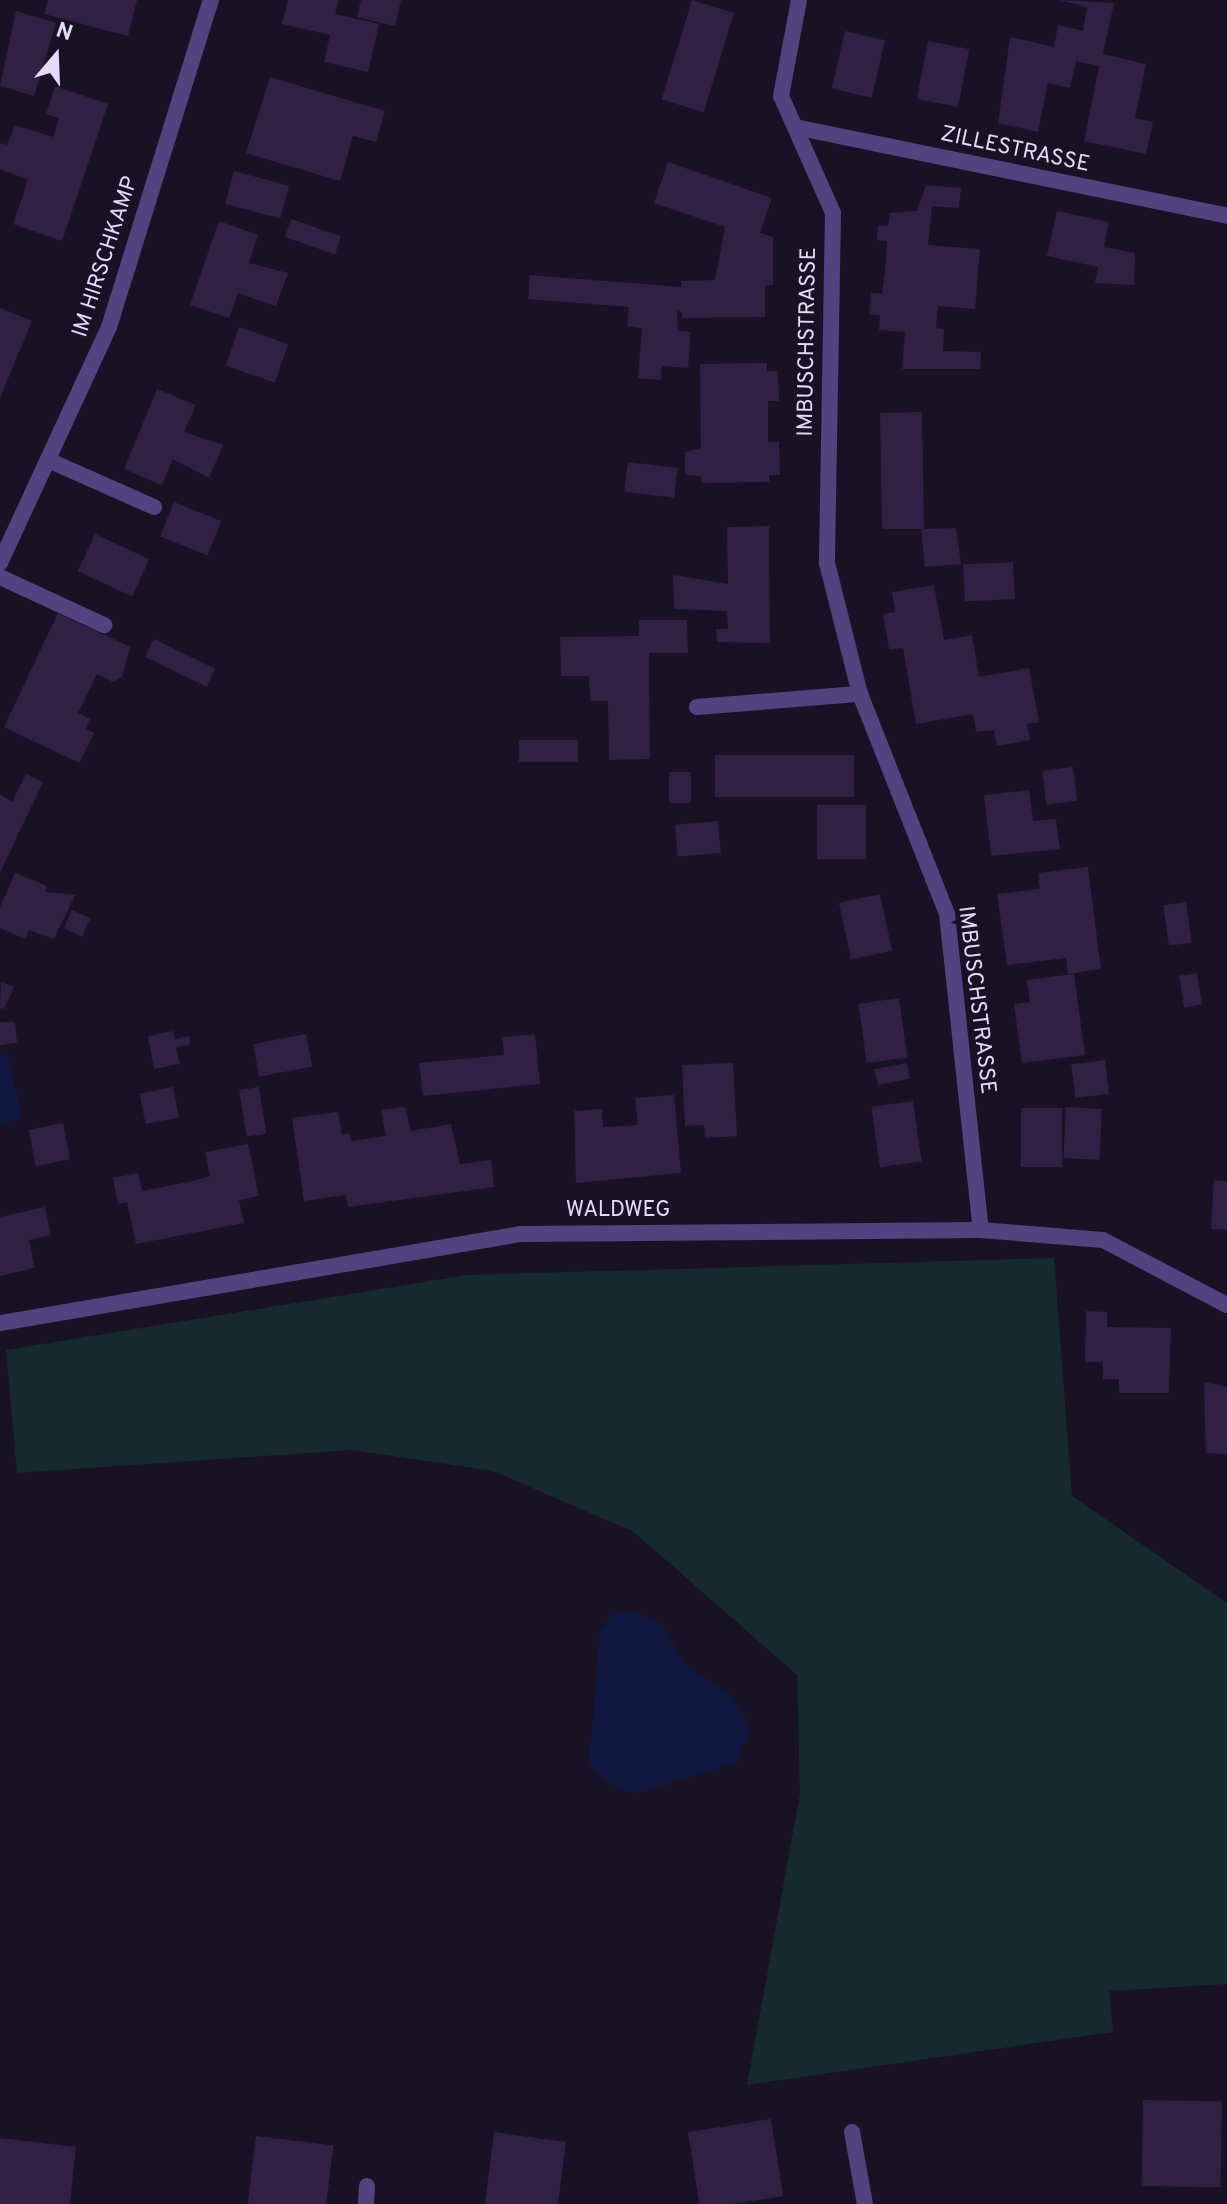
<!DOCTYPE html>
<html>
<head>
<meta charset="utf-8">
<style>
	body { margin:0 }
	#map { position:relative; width:1227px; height:2204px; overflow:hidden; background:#191225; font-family:Overpass,sans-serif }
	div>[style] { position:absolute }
	.green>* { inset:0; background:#15292e }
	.water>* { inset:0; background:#10173f }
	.building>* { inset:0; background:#2f2044; transform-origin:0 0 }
	.service>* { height:16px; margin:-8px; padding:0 8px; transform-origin:8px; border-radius:8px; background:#52427f }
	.minor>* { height:16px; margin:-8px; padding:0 8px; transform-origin:8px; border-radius:8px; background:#52427f }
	span { translate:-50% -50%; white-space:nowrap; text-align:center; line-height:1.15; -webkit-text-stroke:8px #191225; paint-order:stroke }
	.street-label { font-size:22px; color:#e5dafb }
	.north { position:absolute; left:16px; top:16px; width:80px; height:80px; -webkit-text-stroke:6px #191225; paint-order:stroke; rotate:19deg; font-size:22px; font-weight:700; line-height:32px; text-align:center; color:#e5dafb }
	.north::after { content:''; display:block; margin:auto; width:28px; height:36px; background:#e5dafb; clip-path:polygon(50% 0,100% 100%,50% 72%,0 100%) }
</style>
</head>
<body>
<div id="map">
	<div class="green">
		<i style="clip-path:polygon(1054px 1258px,1072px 1496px,1227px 1603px,1227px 1984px,1109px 1991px,1113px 2032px,747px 2085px,800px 1794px,797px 1675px,634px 1532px,493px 1471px,352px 1450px,17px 1473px,6px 1350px,467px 1275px)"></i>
	</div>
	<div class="water">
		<i style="clip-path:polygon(8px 1054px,22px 1118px,0 1123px,0 1055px)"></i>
		<i style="clip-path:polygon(615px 1612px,638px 1612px,662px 1625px,688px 1668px,728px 1692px,751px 1728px,736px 1763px,638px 1793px,618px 1790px,589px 1766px,600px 1631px)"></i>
	</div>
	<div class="building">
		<i style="clip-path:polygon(48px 0,137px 0,128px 36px,44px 14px)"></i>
		<i style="clip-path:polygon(288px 0,339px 0,335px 14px,379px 24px,368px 72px,324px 62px,330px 35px,282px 24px)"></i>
		<i style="clip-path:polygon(361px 0,401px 0,395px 26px,357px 17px)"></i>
		<i style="left:692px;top:0;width:44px;height:104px;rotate:17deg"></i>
		<i style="clip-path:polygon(1059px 0,1114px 3px,1103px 54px,1146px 64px,1135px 118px,1153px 122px,1146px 154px,1084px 141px,1099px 66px,1076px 61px,1070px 88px,1048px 83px,1038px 132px,998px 123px,1010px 37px,1054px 47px,1058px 25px,1083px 31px,1087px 7px)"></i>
		<i style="clip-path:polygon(16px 11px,56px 23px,34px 96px,0 86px)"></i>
		<i style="left:845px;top:31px;width:41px;height:59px;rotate:13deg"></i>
		<i style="left:928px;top:41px;width:42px;height:59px;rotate:11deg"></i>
		<i style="clip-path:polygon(270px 77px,385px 111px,376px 142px,353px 136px,340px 181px,246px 153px)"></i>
		<i style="clip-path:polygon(55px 86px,108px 104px,62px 241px,13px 224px,28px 180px,0 169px,0 143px,7px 145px,15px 125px,53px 137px,59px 118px,46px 114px)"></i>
		<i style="clip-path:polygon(668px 162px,772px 198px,760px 233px,773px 237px,773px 285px,765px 285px,765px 317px,682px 318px,682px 312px,677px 311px,678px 331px,691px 332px,688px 368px,662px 366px,661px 380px,638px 378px,642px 328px,627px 326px,629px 307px,528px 299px,530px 275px,681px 287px,681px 281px,715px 280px,725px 227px,654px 203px)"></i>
		<i style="left:234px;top:171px;width:57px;height:34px;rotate:15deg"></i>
		<i style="clip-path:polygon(926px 185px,961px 188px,959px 208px,932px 206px,928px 245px,980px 249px,975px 309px,938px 306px,936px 328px,944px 329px,943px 351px,981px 352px,980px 369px,902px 369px,905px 332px,879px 330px,880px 315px,869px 314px,871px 293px,882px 294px,885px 271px,887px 241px,877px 240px,878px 225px,888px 226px,890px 213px,917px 211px)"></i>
		<i style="clip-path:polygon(1057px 211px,1109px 222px,1104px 247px,1135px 253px,1134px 285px,1095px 283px,1098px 267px,1047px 256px)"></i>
		<i style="left:291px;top:219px;width:53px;height:19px;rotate:19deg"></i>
		<i style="clip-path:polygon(219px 221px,258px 235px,249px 263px,288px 273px,276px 306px,238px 293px,229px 318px,190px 305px)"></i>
		<i style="clip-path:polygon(0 308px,32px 321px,0 398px)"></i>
		<i style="left:239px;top:327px;width:52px;height:41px;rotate:19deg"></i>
		<i style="clip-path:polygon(767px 363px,767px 371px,778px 371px,779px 401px,768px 401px,768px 442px,779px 442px,780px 475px,769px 475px,769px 482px,701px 483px,701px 476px,685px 475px,685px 452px,701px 448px,700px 364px)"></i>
		<i style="clip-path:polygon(157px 389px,196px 405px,184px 432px,223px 445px,209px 478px,173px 459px,162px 485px,124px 469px)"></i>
		<i style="clip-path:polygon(922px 412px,924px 529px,956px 528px,961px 564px,925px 567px,921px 529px,882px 529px,880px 413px)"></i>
		<i style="left:628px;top:462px;width:50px;height:30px;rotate:7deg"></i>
		<i style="left:174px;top:502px;width:51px;height:37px;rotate:22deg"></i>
		<i style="clip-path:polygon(769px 526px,770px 643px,717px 642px,716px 629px,728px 629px,727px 611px,674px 609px,673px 575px,728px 584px,727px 527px)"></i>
		<i style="left:95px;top:534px;width:60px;height:41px;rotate:25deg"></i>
		<i style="left:1013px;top:562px;width:37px;height:50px;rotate:87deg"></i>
		<i style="clip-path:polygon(934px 585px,944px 640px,972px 635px,979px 677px,1029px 668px,1039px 722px,1027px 724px,1030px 740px,997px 746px,994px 730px,976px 732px,973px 714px,916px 724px,903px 648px,889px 650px,883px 614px,895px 612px,892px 592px)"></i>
		<i style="clip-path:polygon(58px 613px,130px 647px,122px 677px,113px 682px,97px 674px,78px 713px,90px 719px,86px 729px,94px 733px,79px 763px,4px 727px)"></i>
		<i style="clip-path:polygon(639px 620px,687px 620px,688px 653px,649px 653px,650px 759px,609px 760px,608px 701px,590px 701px,589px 676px,561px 676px,560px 637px,639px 636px)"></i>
		<i style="left:154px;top:639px;width:68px;height:20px;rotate:26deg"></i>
		<i style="left:578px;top:740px;width:22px;height:59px;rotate:90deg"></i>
		<i style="left:854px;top:755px;width:42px;height:139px;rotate:90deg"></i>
		<i style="left:1073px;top:767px;width:34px;height:31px;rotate:83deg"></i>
		<i style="left:669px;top:772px;width:22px;height:31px"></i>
		<i style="clip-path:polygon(26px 774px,43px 782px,0 873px,0 794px,12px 802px)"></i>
		<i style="clip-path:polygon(1029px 790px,1033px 821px,1056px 819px,1060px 849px,991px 856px,984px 795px)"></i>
		<i style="left:817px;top:805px;width:49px;height:54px"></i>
		<i style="left:718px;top:821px;width:32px;height:43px;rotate:85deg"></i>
		<i style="clip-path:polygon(1088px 867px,1101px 969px,1068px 974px,1066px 958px,1007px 965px,997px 894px,1040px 889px,1038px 873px)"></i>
		<i style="clip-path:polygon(15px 873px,47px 886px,45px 892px,75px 895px,54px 939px,29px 930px,25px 939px,0 928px,0 907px)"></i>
		<i style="left:880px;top:894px;width:58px;height:42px;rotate:78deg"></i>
		<i style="left:1186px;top:902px;width:41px;height:23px;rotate:82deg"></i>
		<i style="left:72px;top:910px;width:20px;height:20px;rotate:24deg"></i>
		<i style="left:1197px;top:973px;width:32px;height:18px;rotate:81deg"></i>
		<i style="clip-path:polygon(1074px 974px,1085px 1055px,1022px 1063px,1014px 1004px,1030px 1002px,1027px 980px)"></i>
		<i style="clip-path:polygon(1px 982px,14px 987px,4px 1009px,0 1008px)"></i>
		<i style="left:899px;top:998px;width:60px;height:41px;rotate:82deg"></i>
		<i style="clip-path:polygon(0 1022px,15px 1022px,17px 1043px,0 1045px)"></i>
		<i style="clip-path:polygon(173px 1031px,175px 1039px,189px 1036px,190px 1045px,176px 1047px,180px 1064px,154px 1069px,148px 1036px)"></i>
		<i style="left:306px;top:1034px;width:33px;height:54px;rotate:79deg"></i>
		<i style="clip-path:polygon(535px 1034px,540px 1084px,423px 1096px,419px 1063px,504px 1055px,502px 1037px)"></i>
		<i style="left:1105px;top:1060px;width:34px;height:34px;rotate:83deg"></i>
		<i style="clip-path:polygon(733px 1063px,737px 1136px,705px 1138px,704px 1125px,685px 1126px,682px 1065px)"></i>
		<i style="left:907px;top:1063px;width:16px;height:33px;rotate:79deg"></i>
		<i style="left:173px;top:1087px;width:31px;height:34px;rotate:79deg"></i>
		<i style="left:259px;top:1087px;width:47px;height:20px;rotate:81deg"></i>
		<i style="clip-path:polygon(674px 1095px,681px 1173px,576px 1183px,574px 1111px,602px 1109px,603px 1127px,638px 1125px,635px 1098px)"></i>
		<i style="left:913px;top:1101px;width:61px;height:42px;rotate:82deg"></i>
		<i style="clip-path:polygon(405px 1107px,411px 1131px,451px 1124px,460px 1164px,491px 1160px,494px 1187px,348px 1207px,346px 1195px,304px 1201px,292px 1118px,338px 1112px,342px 1135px,350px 1133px,351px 1141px,386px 1136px,381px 1110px)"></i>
		<i style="left:1066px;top:1107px;width:36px;height:51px;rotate:3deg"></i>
		<i style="left:1021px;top:1108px;width:41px;height:59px"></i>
		<i style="left:63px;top:1123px;width:37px;height:35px;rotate:79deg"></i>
		<i style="clip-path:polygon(248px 1144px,259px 1196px,239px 1200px,244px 1223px,136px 1244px,127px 1202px,118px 1204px,113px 1178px,138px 1173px,142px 1191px,193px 1181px,210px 1176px,205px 1152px)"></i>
		<i style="clip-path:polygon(1214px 1180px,1227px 1181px,1227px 1230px,1211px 1229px)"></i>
		<i style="clip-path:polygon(45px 1207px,51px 1235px,29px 1240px,35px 1268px,0 1276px,0 1217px)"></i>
		<i style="clip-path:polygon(1086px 1311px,1107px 1312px,1107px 1327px,1171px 1328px,1169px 1393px,1119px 1393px,1119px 1379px,1103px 1379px,1103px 1362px,1085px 1362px)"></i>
		<i style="clip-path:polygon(1204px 1382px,1227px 1387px,1227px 1454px,1206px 1453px,1206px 1461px)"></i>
		<i style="left:1143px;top:2100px;width:79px;height:86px;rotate:1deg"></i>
		<i style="left:771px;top:2119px;width:78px;height:84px;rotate:81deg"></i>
		<i style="clip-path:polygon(494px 2132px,566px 2142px,558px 2204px,485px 2204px)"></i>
		<i style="left:256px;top:2136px;width:78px;height:68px;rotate:7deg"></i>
		<i style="clip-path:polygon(0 2138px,76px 2147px,70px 2204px,0 2204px)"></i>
	</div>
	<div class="service">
		<i style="left:48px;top:460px;width:116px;rotate:23.9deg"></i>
		<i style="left:0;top:577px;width:115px;rotate:24.8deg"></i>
		<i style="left:366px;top:2204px;width:18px;rotate:-87deg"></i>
	</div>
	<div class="minor">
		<i style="left:799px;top:0;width:98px;rotate:100.6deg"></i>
		<i style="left:781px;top:96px;width:128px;rotate:66deg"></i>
		<i style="left:833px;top:213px;width:350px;rotate:91deg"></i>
		<i style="left:827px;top:563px;width:135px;rotate:75.9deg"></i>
		<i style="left:860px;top:694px;width:237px;rotate:68.4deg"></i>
		<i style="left:947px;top:914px;width:318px;rotate:83.9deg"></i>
		<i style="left:795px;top:127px;width:441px;rotate:11.6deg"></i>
		<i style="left:0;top:563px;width:260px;rotate:-65.2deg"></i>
		<i style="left:109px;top:327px;width:343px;rotate:-72.7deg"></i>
		<i style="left:697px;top:707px;width:164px;rotate:-4.6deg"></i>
		<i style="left:0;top:1323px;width:529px;rotate:-9.69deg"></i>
		<i style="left:521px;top:1234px;width:460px;rotate:-0.5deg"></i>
		<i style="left:981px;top:1230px;width:122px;rotate:4.7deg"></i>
		<i style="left:1103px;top:1240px;width:140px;rotate:27.7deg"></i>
		<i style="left:852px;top:2132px;width:73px;rotate:79.8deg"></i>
	</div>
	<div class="street-label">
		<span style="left:1015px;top:150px;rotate:12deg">ZILLESTRASSE</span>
		<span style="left:106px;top:257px;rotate:-72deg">IM HIRSCHKAMP</span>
		<span style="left:808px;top:342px;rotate:-89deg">IMBUSCHSTRASSE</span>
		<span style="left:976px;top:1000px;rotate:83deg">IMBUSCHSTRASSE</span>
		<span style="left:618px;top:1211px">WALDWEG</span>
	</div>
	<div class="north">N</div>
</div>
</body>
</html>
